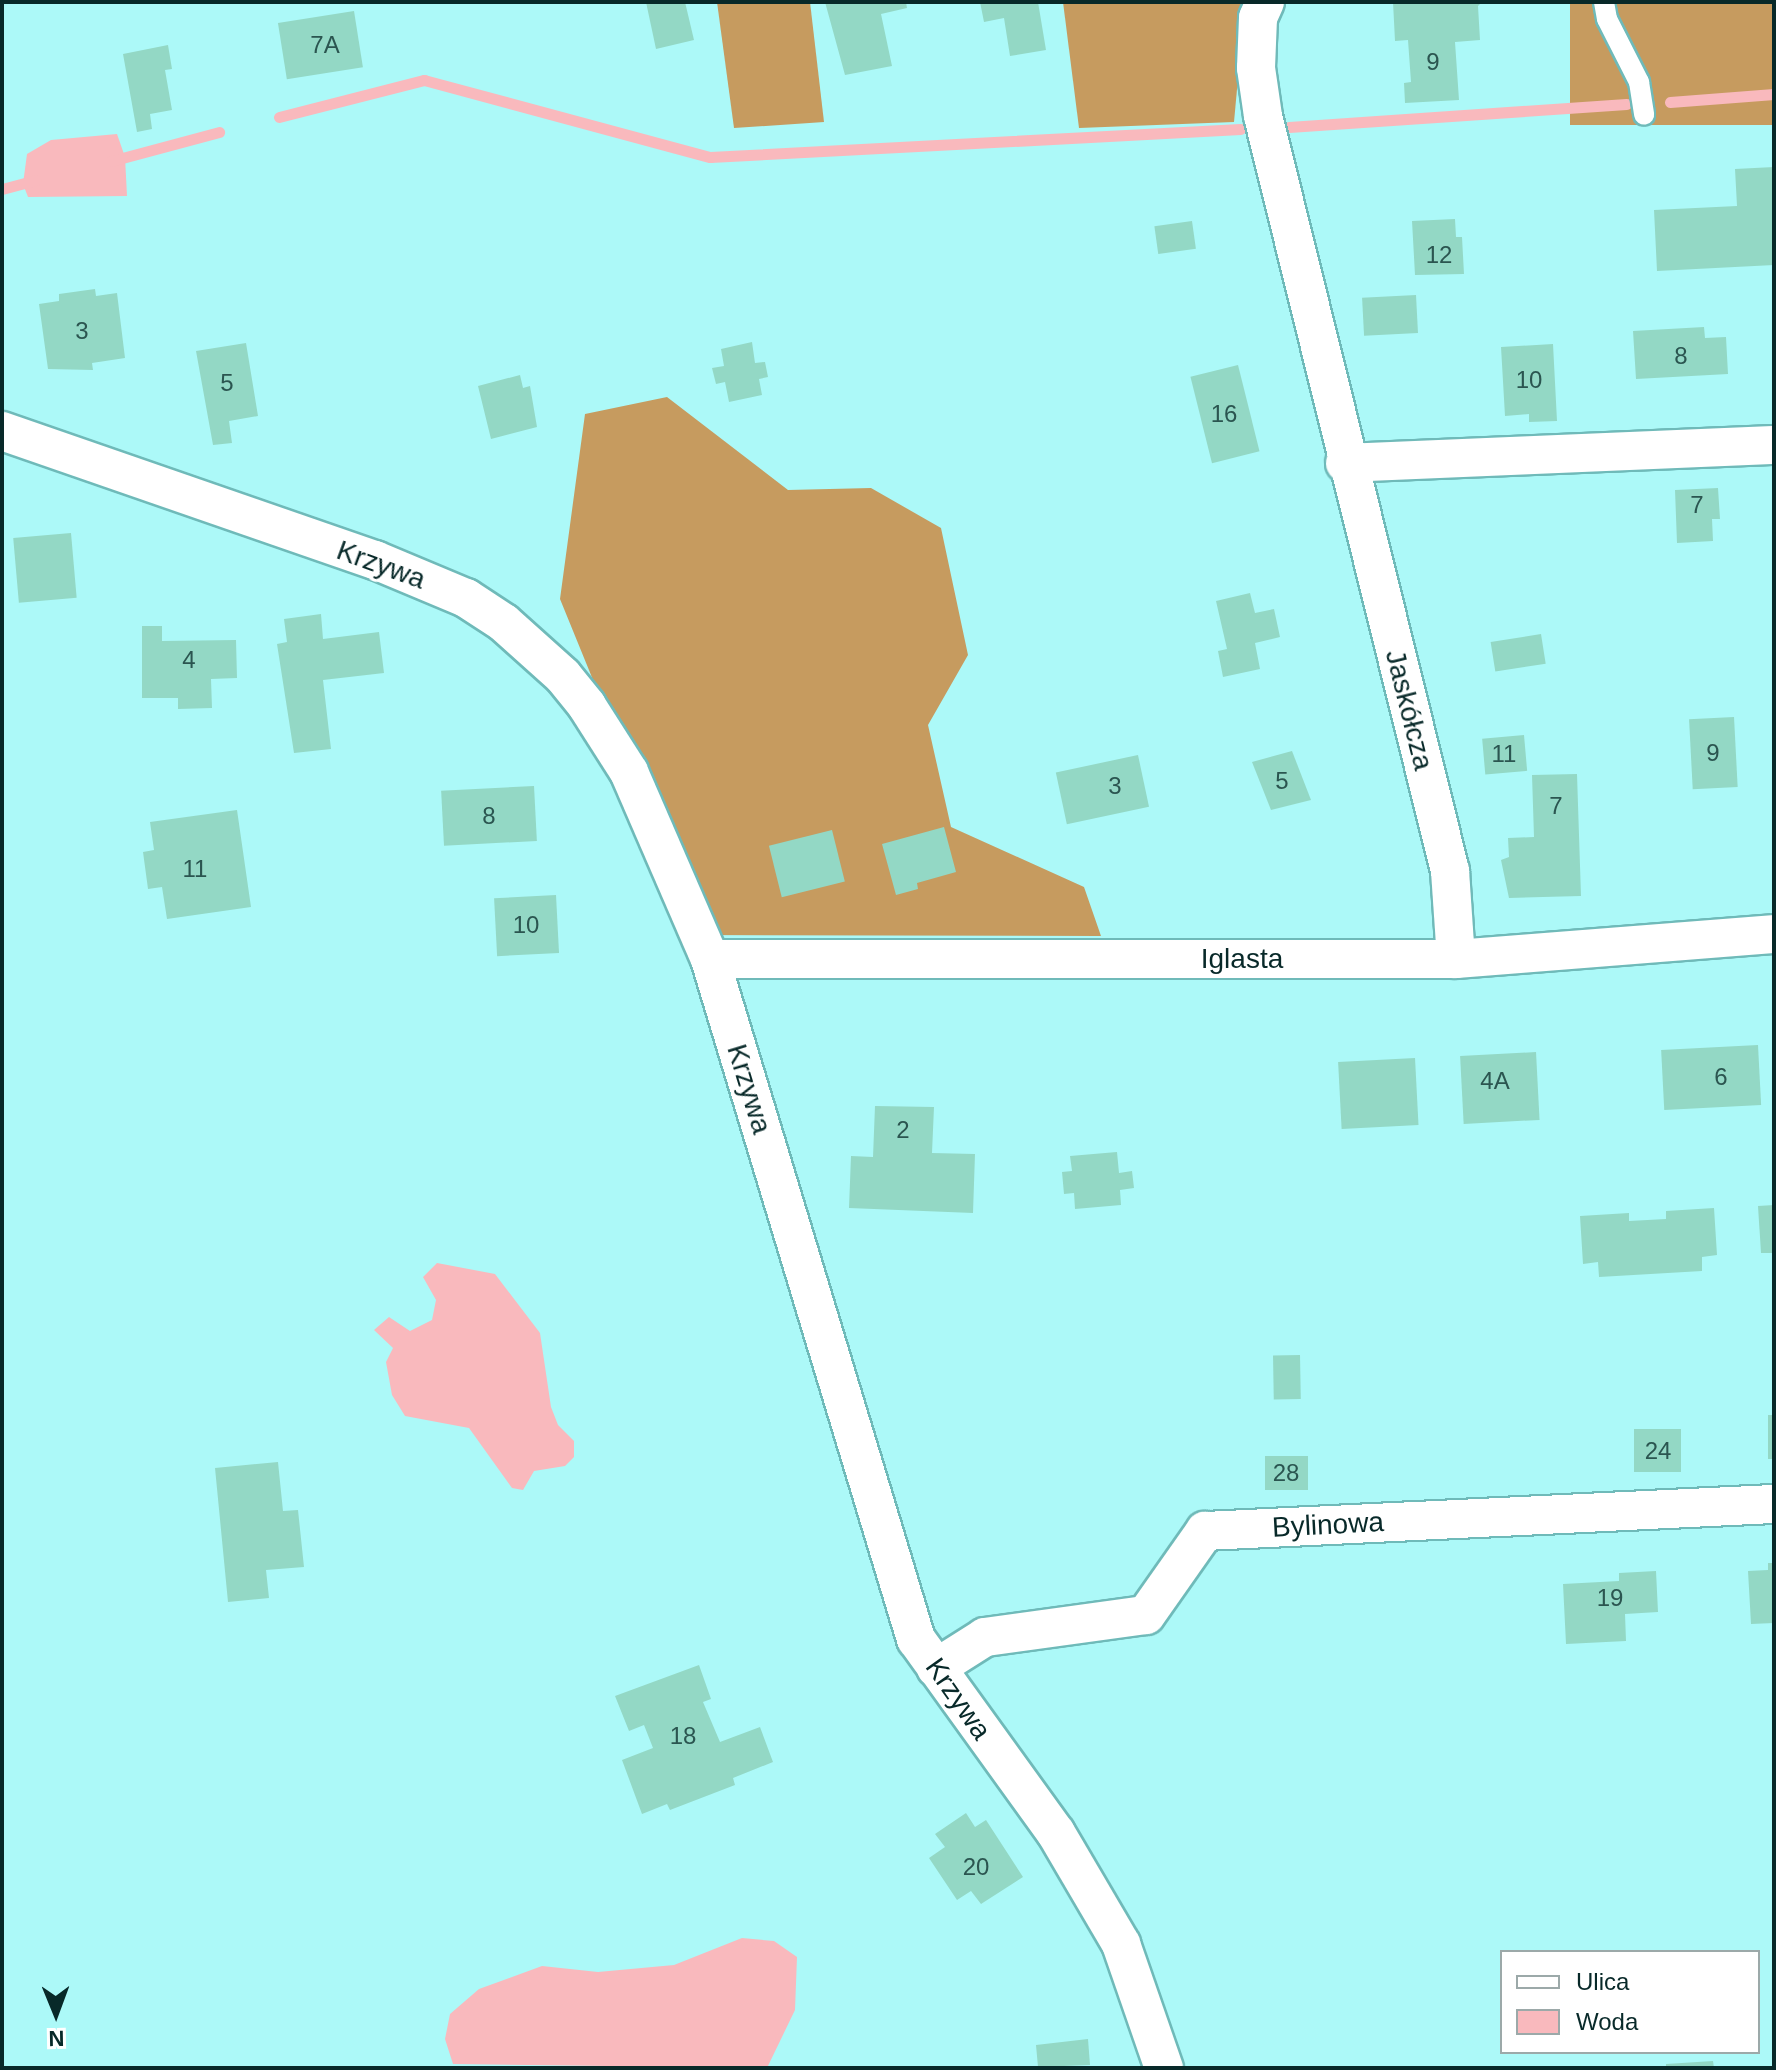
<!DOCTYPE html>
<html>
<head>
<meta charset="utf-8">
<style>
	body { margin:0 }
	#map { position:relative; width:1776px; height:2070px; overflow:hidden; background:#acf9f8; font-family:Arial,sans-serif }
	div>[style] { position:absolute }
	.forest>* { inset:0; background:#c69b5f; transform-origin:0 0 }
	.water>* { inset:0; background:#f9b9bd }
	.stream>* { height:11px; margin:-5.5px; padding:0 5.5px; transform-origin:5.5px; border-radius:5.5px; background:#f9b9bd }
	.building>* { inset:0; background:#93d8c5; transform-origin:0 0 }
	.roads { filter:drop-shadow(2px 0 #6fbab9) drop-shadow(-2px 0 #6fbab9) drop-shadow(0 2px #6fbab9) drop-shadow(0 -2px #6fbab9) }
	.service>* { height:20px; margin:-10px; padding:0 10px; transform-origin:10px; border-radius:10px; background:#fff }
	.minor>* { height:38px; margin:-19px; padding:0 19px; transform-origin:19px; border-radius:19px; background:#fff }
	span { translate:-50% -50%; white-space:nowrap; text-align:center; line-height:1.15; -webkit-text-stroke:6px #fff; paint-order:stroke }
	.number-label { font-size:24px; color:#2b5550 }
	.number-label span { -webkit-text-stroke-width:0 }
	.street-label { font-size:28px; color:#082929 }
	.frame { position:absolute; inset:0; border:4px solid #082929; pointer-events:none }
	.legend { position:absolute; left:1500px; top:1950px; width:260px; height:104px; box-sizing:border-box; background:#fff; border:2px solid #9ca9a9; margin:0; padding:10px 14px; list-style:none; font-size:24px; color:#082929 }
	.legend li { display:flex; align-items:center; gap:16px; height:40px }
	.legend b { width:40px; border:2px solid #9ca9a9 }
	.north { position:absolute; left:16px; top:1974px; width:80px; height:80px; -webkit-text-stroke:6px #fff; paint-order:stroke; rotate:179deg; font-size:22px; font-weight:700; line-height:32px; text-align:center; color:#082929 }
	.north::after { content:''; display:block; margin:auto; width:28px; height:36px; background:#082929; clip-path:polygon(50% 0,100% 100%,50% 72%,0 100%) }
</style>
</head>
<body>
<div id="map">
	<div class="forest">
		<i style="clip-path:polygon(717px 2px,810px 2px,824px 122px,734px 128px)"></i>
		<i style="clip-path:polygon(1063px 2px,1245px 2px,1234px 122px,1079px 128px)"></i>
		<i style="left:1570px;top:2px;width:204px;height:123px"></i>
		<i style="clip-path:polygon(667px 397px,788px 490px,871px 488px,941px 528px,968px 655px,928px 725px,951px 827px,1084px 887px,1101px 936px,697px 935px,560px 599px,585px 414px)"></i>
	</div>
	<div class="water">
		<i style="clip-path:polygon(117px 134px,125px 157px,127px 196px,28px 197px,23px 184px,27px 154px,51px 140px)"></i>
		<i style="clip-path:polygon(437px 1263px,495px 1274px,540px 1333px,551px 1407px,558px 1425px,574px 1441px,574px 1457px,565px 1466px,534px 1471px,523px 1490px,512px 1488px,469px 1428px,405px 1416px,392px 1395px,386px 1362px,393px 1348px,374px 1330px,389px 1317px,410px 1331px,432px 1320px,436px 1300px,423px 1277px)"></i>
		<i style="clip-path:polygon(742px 1938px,774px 1941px,797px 1957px,795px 2010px,767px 2068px,453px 2064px,445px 2039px,450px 2014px,479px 1989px,542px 1966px,598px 1972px,674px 1965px)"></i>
	</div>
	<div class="stream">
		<i style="left:1670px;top:102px;width:104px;rotate:-4.4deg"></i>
		<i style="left:279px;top:117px;width:150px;rotate:-14.3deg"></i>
		<i style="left:424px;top:80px;width:296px;rotate:15.1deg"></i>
		<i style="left:710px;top:157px;width:531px;rotate:-3.02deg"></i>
		<i style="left:1289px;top:127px;width:338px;rotate:-3.9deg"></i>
		<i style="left:111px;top:161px;width:112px;rotate:-15deg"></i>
		<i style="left:2px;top:189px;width:35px;rotate:-15deg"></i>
	</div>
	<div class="building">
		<i style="clip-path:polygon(646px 2px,685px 2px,694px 40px,656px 49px)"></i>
		<i style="clip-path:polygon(825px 2px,906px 2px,907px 8px,881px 14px,892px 66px,845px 75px)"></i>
		<i style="clip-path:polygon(980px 2px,1038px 2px,1046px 50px,1010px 56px,1004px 18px,984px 22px)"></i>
		<i style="clip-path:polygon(1393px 2px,1482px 2px,1478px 6px,1480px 40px,1455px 42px,1459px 100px,1405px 103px,1404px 83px,1411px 82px,1408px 40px,1395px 41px)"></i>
		<i style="left:354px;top:11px;width:57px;height:77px;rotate:81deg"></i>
		<i style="clip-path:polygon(168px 45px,172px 69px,165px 70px,172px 110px,150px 114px,152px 129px,137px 132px,123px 54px)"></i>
		<i style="clip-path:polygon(1774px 167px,1774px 265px,1657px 271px,1654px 210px,1737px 206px,1735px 169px)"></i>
		<i style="clip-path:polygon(1455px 219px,1456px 237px,1462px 237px,1464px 274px,1415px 275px,1412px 221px)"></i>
		<i style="left:1192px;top:221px;width:28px;height:38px;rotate:82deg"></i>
		<i style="clip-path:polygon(95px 289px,96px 296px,117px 293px,125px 358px,92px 363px,93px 370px,48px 369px,39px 304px,59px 301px,59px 294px)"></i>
		<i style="left:1416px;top:295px;width:38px;height:54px;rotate:87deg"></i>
		<i style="clip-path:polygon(1704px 327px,1705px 338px,1726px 337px,1728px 374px,1636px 379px,1633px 331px)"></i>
		<i style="clip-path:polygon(752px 342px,755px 363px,765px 362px,768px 377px,759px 379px,762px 395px,729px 402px,725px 382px,716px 384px,712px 368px,724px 366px,721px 349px)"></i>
		<i style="clip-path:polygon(246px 343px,258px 416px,229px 421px,232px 443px,213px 445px,196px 351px)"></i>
		<i style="clip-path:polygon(1553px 344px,1557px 421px,1529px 422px,1529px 414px,1505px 416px,1501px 347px)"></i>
		<i style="left:1238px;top:365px;width:89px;height:49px;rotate:76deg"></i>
		<i style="clip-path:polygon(520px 375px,523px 388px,530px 386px,537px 427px,491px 439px,478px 386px)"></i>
		<i style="clip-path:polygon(1718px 488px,1720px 519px,1712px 519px,1713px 541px,1677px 543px,1675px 490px)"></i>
		<i style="left:71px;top:533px;width:65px;height:58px;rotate:85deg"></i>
		<i style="clip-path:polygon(1250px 593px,1255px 613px,1274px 609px,1280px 637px,1255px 643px,1260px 669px,1223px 677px,1218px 651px,1227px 649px,1216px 601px)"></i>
		<i style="clip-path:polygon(321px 614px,323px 639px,379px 632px,384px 673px,323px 680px,331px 749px,294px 753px,277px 644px,287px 642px,284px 619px)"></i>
		<i style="clip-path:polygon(142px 626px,162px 626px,162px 641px,236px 640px,237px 678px,211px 679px,212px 708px,178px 709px,178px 698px,142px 698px)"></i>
		<i style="left:1541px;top:634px;width:30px;height:51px;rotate:81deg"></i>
		<i style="left:1734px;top:717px;width:70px;height:45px;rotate:87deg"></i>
		<i style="left:1524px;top:735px;width:36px;height:42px;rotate:85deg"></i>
		<i style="clip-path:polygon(1292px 751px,1311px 800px,1271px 810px,1252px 762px)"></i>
		<i style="left:1138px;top:755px;width:53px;height:84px;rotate:78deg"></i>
		<i style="clip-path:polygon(1577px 774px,1581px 896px,1509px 898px,1501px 860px,1509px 857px,1508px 838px,1534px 837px,1532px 775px)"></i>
		<i style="left:534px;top:786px;width:55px;height:93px;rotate:87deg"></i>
		<i style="clip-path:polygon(237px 810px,251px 907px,167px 919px,162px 887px,148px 889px,143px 852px,154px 850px,150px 822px)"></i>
		<i style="clip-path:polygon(944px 827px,956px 872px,917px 883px,918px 889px,896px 895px,882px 844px)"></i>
		<i style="left:832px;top:830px;width:53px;height:65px;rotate:76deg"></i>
		<i style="left:556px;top:895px;width:58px;height:62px;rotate:87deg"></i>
		<i style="left:1758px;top:1045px;width:60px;height:97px;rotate:87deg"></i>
		<i style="left:1536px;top:1052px;width:68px;height:76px;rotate:87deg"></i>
		<i style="left:1415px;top:1058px;width:67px;height:77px;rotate:87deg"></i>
		<i style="clip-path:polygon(875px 1106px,934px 1107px,932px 1153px,975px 1154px,973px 1213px,849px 1208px,851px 1156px,873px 1157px)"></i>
		<i style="clip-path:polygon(1117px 1152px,1119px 1173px,1132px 1171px,1134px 1188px,1120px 1190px,1121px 1205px,1075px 1209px,1074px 1193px,1064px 1194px,1062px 1172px,1072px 1171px,1070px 1156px)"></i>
		<i style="clip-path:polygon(1774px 1205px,1774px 1253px,1761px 1253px,1758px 1206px)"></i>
		<i style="clip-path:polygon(1714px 1208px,1717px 1255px,1702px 1257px,1702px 1271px,1599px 1277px,1598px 1262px,1583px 1264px,1580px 1216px,1629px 1213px,1629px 1221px,1666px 1219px,1666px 1211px)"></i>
		<i style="left:1300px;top:1355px;width:44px;height:27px;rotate:89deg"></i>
		<i style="left:1768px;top:1415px;width:6px;height:44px"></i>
		<i style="left:1634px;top:1429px;width:47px;height:43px"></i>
		<i style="left:1265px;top:1456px;width:43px;height:34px"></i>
		<i style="clip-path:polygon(278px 1462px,283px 1511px,298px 1510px,304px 1567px,266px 1570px,269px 1598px,228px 1602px,215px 1468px)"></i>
		<i style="clip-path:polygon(1768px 1563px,1774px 1563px,1774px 1623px,1751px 1624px,1748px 1571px,1768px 1570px)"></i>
		<i style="clip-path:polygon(1656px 1571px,1658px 1612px,1625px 1614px,1626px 1641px,1566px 1644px,1563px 1584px,1619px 1581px,1619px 1573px)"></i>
		<i style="clip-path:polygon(699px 1665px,711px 1699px,703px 1702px,720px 1742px,760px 1727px,773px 1762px,733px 1778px,735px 1785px,670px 1810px,667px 1804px,642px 1814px,622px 1760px,653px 1748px,644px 1725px,629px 1731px,615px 1696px)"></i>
		<i style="clip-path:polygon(966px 1813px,975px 1827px,986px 1820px,1023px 1877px,981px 1904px,971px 1891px,957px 1900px,929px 1858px,945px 1847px,935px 1834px)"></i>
		<i style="clip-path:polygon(1088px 2039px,1090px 2065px,1038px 2067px,1036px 2045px)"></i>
		<i style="clip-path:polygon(1713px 2061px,1714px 2068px,1666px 2068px,1666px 2064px)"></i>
	</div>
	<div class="roads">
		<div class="service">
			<i style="left:1604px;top:2px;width:17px;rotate:80deg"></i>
			<i style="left:1607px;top:19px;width:71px;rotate:63.1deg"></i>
			<i style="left:1639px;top:82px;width:33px;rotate:81deg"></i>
		</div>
		<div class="minor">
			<i style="left:1265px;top:2px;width:17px;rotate:114deg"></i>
			<i style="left:1258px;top:18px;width:50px;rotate:92.3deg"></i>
			<i style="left:1256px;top:68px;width:49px;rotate:81.7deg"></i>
			<i style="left:1263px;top:116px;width:778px;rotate:76.09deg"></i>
			<i style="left:1450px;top:871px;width:88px;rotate:86.1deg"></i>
			<i style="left:2px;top:431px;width:395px;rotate:19.1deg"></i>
			<i style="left:375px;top:560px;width:99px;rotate:22.7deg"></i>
			<i style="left:466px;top:598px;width:45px;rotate:33.3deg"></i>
			<i style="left:504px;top:623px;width:79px;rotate:41.9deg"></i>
			<i style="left:563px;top:676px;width:38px;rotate:51deg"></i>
			<i style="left:587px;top:706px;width:78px;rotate:57.5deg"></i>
			<i style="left:629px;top:772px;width:204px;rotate:66.6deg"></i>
			<i style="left:710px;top:959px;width:711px;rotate:73.15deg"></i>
			<i style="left:916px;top:1639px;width:239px;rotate:54.2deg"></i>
			<i style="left:1056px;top:1833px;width:129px;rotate:59.6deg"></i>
			<i style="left:1121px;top:1944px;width:131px;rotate:70.9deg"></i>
			<i style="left:1345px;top:463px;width:429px;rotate:-2.4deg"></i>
			<i style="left:710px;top:959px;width:746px"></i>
			<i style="left:1456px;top:959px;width:319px;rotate:-4.5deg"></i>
			<i style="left:936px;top:1668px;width:58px;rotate:-32.3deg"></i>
			<i style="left:985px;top:1637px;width:162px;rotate:-7.8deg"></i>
			<i style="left:1146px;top:1615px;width:103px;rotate:-54.9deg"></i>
			<i style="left:1205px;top:1531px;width:570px;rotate:-2.72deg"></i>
		</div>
	</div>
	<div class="number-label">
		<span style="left:325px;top:45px">7A</span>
		<span style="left:1433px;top:62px">9</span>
		<span style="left:1439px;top:255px">12</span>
		<span style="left:82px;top:331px">3</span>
		<span style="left:1681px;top:356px">8</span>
		<span style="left:1529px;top:380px">10</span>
		<span style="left:227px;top:383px">5</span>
		<span style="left:1224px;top:414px">16</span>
		<span style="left:1697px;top:505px">7</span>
		<span style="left:189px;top:660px">4</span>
		<span style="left:1713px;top:753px">9</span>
		<span style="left:1504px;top:754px">11</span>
		<span style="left:1282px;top:781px">5</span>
		<span style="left:1115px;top:786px">3</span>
		<span style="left:1556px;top:806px">7</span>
		<span style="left:489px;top:816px">8</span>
		<span style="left:195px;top:869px">11</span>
		<span style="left:526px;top:925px">10</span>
		<span style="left:1721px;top:1077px">6</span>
		<span style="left:1495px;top:1081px">4A</span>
		<span style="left:903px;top:1130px">2</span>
		<span style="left:1658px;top:1451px">24</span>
		<span style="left:1286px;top:1473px">28</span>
		<span style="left:1610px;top:1598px">19</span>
		<span style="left:683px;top:1736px">18</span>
		<span style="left:976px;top:1867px">20</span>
	</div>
	<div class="street-label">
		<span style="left:381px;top:565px;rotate:20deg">Krzywa</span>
		<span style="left:1409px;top:710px;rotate:76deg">Jaskółcza</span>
		<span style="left:1242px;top:959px">Iglasta</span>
		<span style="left:749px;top:1089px;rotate:73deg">Krzywa</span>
		<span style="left:1328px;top:1525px;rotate:-3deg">Bylinowa</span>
		<span style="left:958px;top:1699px;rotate:55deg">Krzywa</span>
	</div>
	<div class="frame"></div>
	<ul class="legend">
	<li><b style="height:10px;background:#fff"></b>Ulica</li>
	<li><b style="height:22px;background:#f9b9bd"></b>Woda</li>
	</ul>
	<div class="north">N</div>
</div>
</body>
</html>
